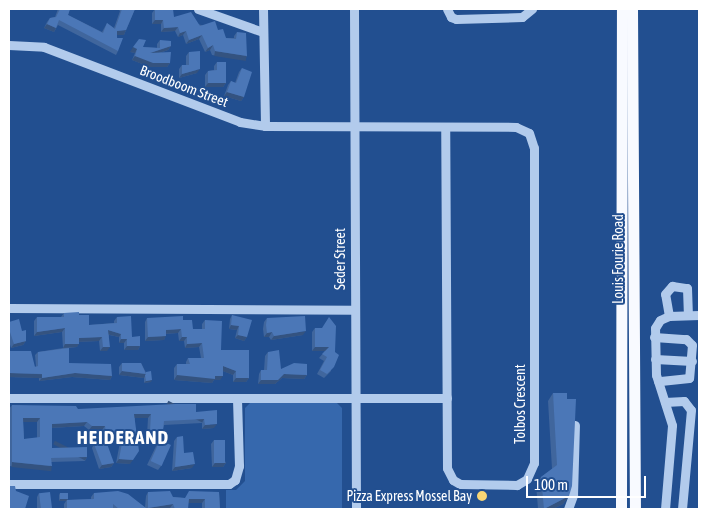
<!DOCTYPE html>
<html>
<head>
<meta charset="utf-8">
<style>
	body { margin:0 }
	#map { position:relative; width:708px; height:518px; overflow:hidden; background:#224f90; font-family:"Asap Condensed",sans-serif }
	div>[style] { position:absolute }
	.green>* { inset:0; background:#3668ad }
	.minor>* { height:9px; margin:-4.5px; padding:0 4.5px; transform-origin:4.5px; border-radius:4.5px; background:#b2cbec }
	.major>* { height:11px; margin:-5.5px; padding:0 5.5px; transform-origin:5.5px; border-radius:5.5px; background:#f8faff }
	.wall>* { inset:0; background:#40669d }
	.shaded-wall>* { inset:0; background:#345380; transform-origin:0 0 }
	.building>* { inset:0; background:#4b77b7; transform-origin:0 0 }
	.dots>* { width:14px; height:14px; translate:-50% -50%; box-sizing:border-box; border:2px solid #224f90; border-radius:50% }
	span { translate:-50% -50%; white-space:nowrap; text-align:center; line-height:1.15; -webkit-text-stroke:4px #224f90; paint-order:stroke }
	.street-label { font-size:14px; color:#fff }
	.poi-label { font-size:14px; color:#fff }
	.right { translate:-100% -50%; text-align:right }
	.district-label { font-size:19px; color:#fff; font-weight:700; letter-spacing:1px }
	.frame { position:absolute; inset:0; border:10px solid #fff; pointer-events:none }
	.scale { position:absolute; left:526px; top:476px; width:120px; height:22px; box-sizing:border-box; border:2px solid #fff; border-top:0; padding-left:6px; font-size:15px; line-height:18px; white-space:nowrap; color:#fff; -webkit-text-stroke:4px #224f90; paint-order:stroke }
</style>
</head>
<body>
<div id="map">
	<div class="green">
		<i style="clip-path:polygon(251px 402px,336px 402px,342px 408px,342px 509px,226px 509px,226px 490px,236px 490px,245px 481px,245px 408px)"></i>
	</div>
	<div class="minor">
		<i style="left:198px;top:9px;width:69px;rotate:19.5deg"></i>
		<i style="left:263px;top:9px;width:117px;rotate:89deg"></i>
		<i style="left:354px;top:9px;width:500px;rotate:89.77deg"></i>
		<i style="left:447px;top:9px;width:9px;rotate:63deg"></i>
		<i style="left:451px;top:17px;width:5px;rotate:22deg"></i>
		<i style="left:456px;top:19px;width:66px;rotate:-1.7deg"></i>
		<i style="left:522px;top:17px;width:13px;rotate:-39deg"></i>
		<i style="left:9px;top:45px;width:35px;rotate:3deg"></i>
		<i style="left:44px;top:47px;width:210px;rotate:20.9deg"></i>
		<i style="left:240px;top:122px;width:25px;rotate:9deg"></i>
		<i style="left:265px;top:126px;width:251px;rotate:0.2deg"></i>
		<i style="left:516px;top:127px;width:14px;rotate:25deg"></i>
		<i style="left:529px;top:133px;width:16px;rotate:72deg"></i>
		<i style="left:534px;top:148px;width:315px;rotate:90deg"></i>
		<i style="left:534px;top:463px;width:17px;rotate:114deg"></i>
		<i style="left:527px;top:479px;width:12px;rotate:149deg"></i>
		<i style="left:517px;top:485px;width:57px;rotate:-179deg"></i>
		<i style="left:460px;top:484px;width:8px;rotate:-150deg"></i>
		<i style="left:453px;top:480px;width:13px;rotate:-117deg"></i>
		<i style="left:447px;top:468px;width:340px;rotate:-90.3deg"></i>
		<i style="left:9px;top:308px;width:345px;rotate:0.3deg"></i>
		<i style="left:669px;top:316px;width:22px;rotate:-100deg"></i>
		<i style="left:665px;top:294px;width:11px;rotate:-49deg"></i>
		<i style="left:672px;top:286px;width:15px;rotate:8deg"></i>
		<i style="left:687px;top:288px;width:27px;rotate:88deg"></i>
		<i style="left:654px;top:337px;width:32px;rotate:4deg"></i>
		<i style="left:686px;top:339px;width:8px;rotate:45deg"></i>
		<i style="left:692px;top:345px;width:33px;rotate:95deg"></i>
		<i style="left:689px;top:378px;width:31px;rotate:174deg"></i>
		<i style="left:655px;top:359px;width:37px;rotate:3deg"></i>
		<i style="left:9px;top:398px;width:438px"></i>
		<i style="left:665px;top:402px;width:19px;rotate:-3deg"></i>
		<i style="left:684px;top:401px;width:11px;rotate:52deg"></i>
		<i style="left:691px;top:410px;width:99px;rotate:95.2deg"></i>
		<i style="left:9px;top:484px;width:220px"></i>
		<i style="left:229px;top:484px;width:7px;rotate:-34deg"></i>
		<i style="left:235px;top:480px;width:15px;rotate:-74deg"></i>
		<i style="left:239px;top:466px;width:67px;rotate:-91.7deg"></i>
		<i style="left:568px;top:509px;width:15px;rotate:-70deg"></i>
		<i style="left:573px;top:495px;width:70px;rotate:-88.4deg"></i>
		<i style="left:665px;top:509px;width:84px;rotate:-85.2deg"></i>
		<i style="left:672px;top:425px;width:52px;rotate:-107.7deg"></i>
		<i style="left:656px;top:375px;width:47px;rotate:-91.2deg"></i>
		<i style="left:655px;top:328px;width:9px;rotate:-58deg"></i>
		<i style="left:660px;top:320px;width:10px;rotate:-24deg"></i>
		<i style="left:669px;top:316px;width:30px;rotate:-2deg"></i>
	</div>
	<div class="major">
		<i style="left:632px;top:9px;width:500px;rotate:89.66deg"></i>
		<i style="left:621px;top:509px;width:500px;rotate:-89.89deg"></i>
	</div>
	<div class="wall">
		<i style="clip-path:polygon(58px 9px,70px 9px,68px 15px,102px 32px,107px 23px,114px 28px,120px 11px,118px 9px,135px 9px,124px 35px,117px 35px,118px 51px,116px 55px,58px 25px,54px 32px,44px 28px,47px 22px,50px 18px,55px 17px)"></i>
		<i style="clip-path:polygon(155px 9px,174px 17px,218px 30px,226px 38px,234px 38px,234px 36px,237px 32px,247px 56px,244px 60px,212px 55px,210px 50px,205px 52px,199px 39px,186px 44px,183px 35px,178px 37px,175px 31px,161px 32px,161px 24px,152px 24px,152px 13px)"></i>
		<i style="clip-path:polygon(160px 40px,171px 46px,168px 50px,160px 53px,170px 63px,167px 67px,150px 67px,132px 60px,135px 53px,130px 52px,143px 47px,157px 48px,157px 44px)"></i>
		<i style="clip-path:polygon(189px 52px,197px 73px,179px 78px,179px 69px,182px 65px,186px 65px,186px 56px)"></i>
		<i style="clip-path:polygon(217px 62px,226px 83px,223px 87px,205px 87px,205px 75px,208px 71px,214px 70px,214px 66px)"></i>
		<i style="clip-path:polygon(242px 68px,244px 97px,241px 101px,224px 96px,228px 85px,231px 81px,235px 83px,239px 72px)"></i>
		<i style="clip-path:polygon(64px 313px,79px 315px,89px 325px,114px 323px,114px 321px,117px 317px,132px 337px,140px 346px,138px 350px,124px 350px,124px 343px,119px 343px,119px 337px,109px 335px,107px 351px,100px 351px,99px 341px,79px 342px,77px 347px,69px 348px,69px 363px,112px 376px,110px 380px,72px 377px,39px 381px,39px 378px,9px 377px,9px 352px,35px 367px,36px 366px,35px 355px,38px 352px,63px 348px,62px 332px,34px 336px,34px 321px,37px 317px,61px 317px)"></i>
		<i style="clip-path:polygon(232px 315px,247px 337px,244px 341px,235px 338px,237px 330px,229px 329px,230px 319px)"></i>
		<i style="clip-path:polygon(147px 318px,183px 320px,193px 329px,202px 329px,202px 324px,205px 320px,221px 350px,249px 378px,246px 382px,233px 382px,233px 375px,223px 371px,220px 380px,214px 380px,212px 383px,174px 380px,174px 368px,177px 364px,186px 364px,186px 362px,188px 358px,201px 358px,199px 347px,185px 348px,184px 341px,179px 341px,178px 333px,166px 334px,164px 340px,145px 341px,145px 322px)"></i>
		<i style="clip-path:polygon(267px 318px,303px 335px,271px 340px,269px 337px,264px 337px,263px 329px,264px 322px)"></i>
		<i style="clip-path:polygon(9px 322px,26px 341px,23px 345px,11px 348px,9px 341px)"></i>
		<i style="clip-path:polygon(315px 328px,322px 328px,331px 371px,324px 378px,317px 374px,324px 361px,319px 358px,325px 351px,312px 351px,312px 332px)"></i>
		<i style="clip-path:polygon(268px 352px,281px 369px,307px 375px,304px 379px,282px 378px,275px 384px,258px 384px,259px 374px,261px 370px,264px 370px,265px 356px)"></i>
		<i style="clip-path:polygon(122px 363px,141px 363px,151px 382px,144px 383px,144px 377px,144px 378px,119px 375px,119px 367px)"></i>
		<i style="clip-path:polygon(553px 393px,569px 496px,563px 504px,553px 509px,538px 509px,536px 484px,541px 477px,552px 469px,548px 401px)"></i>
		<i style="clip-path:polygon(evenodd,12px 405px,78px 409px,196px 412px,214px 428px,202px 429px,202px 423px,164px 425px,161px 435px,147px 435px,148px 418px,135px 418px,130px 464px,116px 463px,121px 437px,103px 437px,102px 430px,89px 430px,84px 426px,52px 428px,52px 448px,87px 457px,85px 461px,51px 462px,49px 470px,9px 466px,9px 409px,12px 405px,23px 422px,37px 422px,37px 438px,24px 439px,23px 422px)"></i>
		<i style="clip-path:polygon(177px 437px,184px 453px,192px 468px,172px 471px,174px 441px)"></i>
		<i style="clip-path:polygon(160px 440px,161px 466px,158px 470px,147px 465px,157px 444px)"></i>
		<i style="clip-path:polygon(214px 440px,226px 463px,223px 467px,212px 467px,211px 444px)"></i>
		<i style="clip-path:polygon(94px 444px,114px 463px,111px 467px,99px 469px,92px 448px)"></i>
		<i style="clip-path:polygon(148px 492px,173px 497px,185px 498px,219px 492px,220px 509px,202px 509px,202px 503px,188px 503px,188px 509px,171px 509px,170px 508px,162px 509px,64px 509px,64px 504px,66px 501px,59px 501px,59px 495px,60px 493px,68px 500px,91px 499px,91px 497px,94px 493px,145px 507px,146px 496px)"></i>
		<i style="clip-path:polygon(39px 493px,52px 509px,37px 509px,37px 497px)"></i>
	</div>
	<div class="shaded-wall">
		<i style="clip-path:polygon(155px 20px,163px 20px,161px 24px,152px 24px)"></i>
		<i style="clip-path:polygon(47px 24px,56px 28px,54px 32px,44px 28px)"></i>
		<i style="clip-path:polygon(178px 27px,175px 31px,161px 32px,164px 28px)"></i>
		<i style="clip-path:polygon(126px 30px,124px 35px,114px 35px,117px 31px)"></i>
		<i style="clip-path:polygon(186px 31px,183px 35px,178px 37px,180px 33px)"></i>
		<i style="clip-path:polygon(202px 35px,199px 39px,186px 44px,189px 40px)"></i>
		<i style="clip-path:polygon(213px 45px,210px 50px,205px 52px,208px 48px)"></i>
		<i style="clip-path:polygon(171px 46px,168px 50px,147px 57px,150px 53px)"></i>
		<i style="clip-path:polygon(133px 47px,137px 49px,135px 53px,130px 52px)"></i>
		<i style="left:215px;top:51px;width:32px;height:5px;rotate:9deg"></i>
		<i style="clip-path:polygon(135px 56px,170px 63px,167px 67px,150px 67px,132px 60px)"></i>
		<i style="clip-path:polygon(200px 69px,197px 73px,179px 78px,182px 74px)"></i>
		<i style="clip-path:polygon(208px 83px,226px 83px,223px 87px,205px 87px)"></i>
		<i style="clip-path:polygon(227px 92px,244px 97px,241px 101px,224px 96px)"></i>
		<i style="clip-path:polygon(231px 325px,239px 326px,237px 330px,229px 329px)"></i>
		<i style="clip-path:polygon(65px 328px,62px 332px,34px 336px,37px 332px)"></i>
		<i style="clip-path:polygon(181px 329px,178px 333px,163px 334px,166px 330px)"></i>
		<i style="clip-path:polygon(108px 330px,121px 334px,119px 337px,106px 334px)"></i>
		<i style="clip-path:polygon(306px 331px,303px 335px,271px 340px,274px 336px)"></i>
		<i style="clip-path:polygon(272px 332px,269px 337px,264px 337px,267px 333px)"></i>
		<i style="clip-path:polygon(238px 335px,247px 337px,244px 341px,235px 338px)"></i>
		<i style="clip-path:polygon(166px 336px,164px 340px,145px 341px,148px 337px)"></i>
		<i style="clip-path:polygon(102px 337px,99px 341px,76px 342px,79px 338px)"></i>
		<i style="clip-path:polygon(182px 337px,187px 337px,184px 341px,179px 341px)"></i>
		<i style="clip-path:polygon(121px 339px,127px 339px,124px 343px,119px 343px)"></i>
		<i style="clip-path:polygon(26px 341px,23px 345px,11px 348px,14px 344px)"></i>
		<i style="clip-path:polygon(202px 343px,199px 347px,185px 348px,187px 344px)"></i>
		<i style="clip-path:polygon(65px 344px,79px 344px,77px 347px,63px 348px)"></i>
		<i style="clip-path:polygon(127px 346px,140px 346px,138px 350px,124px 350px)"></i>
		<i style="clip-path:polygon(103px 347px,110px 347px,107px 351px,100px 351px)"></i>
		<i style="clip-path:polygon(315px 347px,329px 347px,327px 351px,312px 351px)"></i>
		<i style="clip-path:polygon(223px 366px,236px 371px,233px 375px,220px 370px)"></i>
		<i style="clip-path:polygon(122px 371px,146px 374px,144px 378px,119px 375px)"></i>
		<i style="left:9px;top:373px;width:33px;height:4px;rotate:2deg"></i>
		<i style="clip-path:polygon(75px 373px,112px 376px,110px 380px,72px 377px,39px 381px,42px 378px)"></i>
		<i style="clip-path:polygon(284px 374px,307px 375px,304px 379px,282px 378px,275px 384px,258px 384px,261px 380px)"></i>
		<i style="clip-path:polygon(177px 375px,215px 376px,223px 376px,220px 380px,214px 380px,212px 383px,174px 380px)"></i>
		<i style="clip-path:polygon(236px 378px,249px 378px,246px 382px,233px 382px)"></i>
		<i style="clip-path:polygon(152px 380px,151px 382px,144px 383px,146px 381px)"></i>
		<i style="clip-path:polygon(134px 414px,151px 414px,148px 418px,132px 418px)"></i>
		<i style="clip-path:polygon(23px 418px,40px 418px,37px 422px,20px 422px)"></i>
		<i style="left:204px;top:419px;width:4px;height:40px;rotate:117deg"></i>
		<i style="clip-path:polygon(87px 422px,84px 426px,49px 428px,52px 424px)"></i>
		<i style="clip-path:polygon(217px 424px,214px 428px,202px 429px,205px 425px)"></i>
		<i style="clip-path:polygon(92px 426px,105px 426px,102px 430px,89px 430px)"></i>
		<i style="clip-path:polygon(150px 431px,163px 431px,161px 435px,147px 435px)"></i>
		<i style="clip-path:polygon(106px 433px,124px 433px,121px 437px,103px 437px)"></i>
		<i style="left:87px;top:457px;width:4px;height:36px;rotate:117deg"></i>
		<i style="clip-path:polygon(119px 459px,133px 460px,130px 464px,116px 463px)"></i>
		<i style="left:12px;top:462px;width:40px;height:5px;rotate:6deg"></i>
		<i style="clip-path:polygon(114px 463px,111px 467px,99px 469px,102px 465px)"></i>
		<i style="clip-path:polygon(215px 463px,226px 463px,223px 467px,212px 467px)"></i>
		<i style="clip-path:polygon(195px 464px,192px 468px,172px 471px,175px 467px)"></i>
		<i style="clip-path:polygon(569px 496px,563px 504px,553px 509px,544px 509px)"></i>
		<i style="clip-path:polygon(60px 499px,68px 499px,66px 501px,59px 501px)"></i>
		<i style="clip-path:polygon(189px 499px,205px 499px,202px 503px,186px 503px)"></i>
		<i style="clip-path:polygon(173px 504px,170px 508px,162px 509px,147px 509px,148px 508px)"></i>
	</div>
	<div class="building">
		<i style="clip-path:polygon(60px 9px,70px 9px,68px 15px,103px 33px,107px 23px,115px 29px,122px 9px,135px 9px,126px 30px,117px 31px,117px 38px,123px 38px,118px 51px,59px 20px,56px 28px,47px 24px,50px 18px,56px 17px)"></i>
		<i style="clip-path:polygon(155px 9px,173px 9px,174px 17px,191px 12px,200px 26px,215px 21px,218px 30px,223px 29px,226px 38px,236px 39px,237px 32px,246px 33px,247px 56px,215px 51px,213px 45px,208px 48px,202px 35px,189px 40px,186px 31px,180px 33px,178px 27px,164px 28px,163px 20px,155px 20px)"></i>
		<i style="clip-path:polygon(139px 39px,146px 40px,143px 47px,160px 48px,160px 40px,171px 41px,171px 46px,150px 53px,171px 52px,170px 63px,153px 63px,135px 56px,137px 49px,133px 47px)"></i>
		<i style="clip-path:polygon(200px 51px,200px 69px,182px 74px,182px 65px,189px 65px,189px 52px)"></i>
		<i style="clip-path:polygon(217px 62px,226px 62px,226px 83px,208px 83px,208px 71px,217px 70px)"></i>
		<i style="clip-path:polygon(242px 68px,252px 72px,244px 97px,227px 92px,231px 81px,236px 83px)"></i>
		<i style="clip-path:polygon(79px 312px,79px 315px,89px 315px,89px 325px,117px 323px,117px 317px,131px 316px,132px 337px,140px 336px,140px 346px,127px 346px,127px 339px,121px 339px,121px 334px,108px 330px,110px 347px,103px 347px,102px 337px,79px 338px,79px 344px,65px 344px,65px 328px,37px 332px,37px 317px,64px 317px,64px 313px)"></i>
		<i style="clip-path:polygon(232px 315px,252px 320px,247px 337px,238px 335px,239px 326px,231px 325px)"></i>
		<i style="clip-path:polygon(183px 316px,183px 320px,192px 320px,193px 329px,205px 329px,205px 320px,222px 321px,221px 350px,249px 350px,249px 378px,236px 378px,236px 371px,223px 366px,223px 376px,215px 376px,215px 379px,177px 375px,177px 364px,190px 364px,188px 358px,204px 358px,202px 343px,187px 344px,187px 337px,182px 337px,181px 329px,166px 330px,166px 336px,148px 337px,147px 318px)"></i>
		<i style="clip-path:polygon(305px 316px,306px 331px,274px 336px,272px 332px,267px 333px,266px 325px,267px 318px)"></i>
		<i style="clip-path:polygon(329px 317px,336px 326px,335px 352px,339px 355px,334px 367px,327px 374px,320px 370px,327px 357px,322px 354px,329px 347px,315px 347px,315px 328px,322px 328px)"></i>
		<i style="clip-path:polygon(19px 319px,22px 331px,26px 330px,26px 341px,14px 344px,9px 329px,9px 322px)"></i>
		<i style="clip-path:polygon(69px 348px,69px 363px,111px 364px,112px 376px,75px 373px,42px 378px,42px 374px,9px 373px,9px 351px,31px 351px,35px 367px,38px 366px,38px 352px)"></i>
		<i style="clip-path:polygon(279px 350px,281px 369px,294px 363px,307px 364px,307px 375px,284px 374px,278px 380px,261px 380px,261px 370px,267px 370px,268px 352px)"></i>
		<i style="clip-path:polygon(122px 363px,141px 363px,146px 374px,122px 371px)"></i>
		<i style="clip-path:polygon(151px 371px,152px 380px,146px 381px,145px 375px,146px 374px,146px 372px)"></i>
		<i style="clip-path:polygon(553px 393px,567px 393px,567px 399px,576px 399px,572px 486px,569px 496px,544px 509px,541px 477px,557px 465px)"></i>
		<i style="clip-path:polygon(evenodd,175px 404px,196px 404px,196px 412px,217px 410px,217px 424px,205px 425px,204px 419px,164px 421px,163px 431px,150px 431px,151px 414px,134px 414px,139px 451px,133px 460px,119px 459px,124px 433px,106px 433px,105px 426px,92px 426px,87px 422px,52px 424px,52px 448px,87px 447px,87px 457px,51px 458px,52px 466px,12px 462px,12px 405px,76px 406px,78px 409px,175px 404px,23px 418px,40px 418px,40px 437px,24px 439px,23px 418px)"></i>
		<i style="clip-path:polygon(183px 436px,184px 453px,193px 452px,195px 464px,175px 467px,177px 437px)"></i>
		<i style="left:160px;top:440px;width:12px;height:23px;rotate:24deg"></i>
		<i style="left:214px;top:440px;width:11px;height:23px"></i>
		<i style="clip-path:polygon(106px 441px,114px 463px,102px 465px,94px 444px)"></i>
		<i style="clip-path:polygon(9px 486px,15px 486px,16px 491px,29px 496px,25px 509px,9px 509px)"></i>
		<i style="clip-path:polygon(118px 491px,128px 494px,146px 508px,146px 509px,119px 509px,113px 504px,113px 509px,75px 508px,75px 509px,67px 509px,67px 500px,94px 499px,94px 493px)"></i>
		<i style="clip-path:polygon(170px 491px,173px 497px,185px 498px,189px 491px,219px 492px,220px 509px,205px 509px,205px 499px,189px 499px,188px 509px,175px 509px,173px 504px,148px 508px,148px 492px)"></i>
		<i style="left:50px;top:492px;width:17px;height:11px;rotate:83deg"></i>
		<i style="left:60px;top:493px;width:8px;height:6px"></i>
	</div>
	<div class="dots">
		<i style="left:482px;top:496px;background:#f8d675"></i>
	</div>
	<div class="street-label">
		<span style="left:184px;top:86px;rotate:21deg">Broodboom Street</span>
		<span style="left:340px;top:259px;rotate:-90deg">Seder Street</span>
		<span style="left:618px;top:259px;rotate:-90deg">Louis Fourie Road</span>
		<span style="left:520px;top:404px;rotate:-90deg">Tolbos Crescent</span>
	</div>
	<div class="poi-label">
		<span class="right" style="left:472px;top:496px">Pizza Express Mossel Bay</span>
	</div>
	<div class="district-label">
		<span style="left:123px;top:438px">HEIDERAND</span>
	</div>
	<div class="frame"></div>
	<div class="scale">100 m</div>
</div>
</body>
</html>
